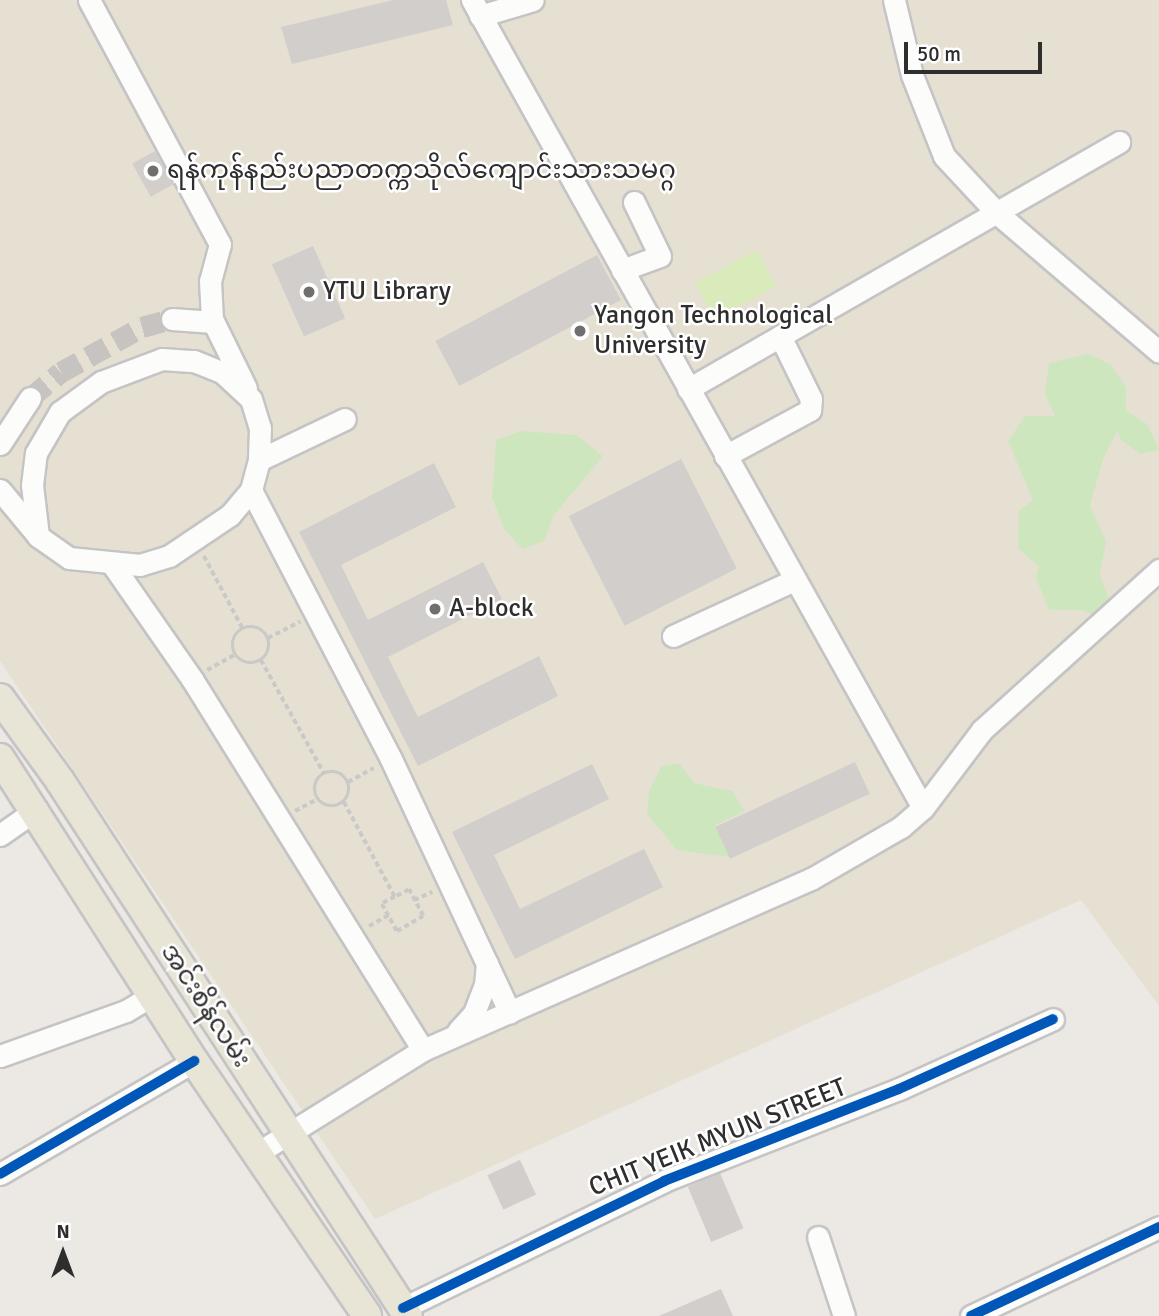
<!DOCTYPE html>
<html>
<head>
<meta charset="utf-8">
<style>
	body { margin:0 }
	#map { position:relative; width:1159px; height:1316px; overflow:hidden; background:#ece8e4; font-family:Signika,"Noto Sans Myanmar",sans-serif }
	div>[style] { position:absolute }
	.education>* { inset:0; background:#e6e0d3 }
	.green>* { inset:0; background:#cee6be }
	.pitch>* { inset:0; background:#d9eabb; transform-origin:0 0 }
	.building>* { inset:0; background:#d1cecb; transform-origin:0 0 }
	.minor-tunnel>* { height:21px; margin-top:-10.5px; transform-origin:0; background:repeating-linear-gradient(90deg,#c6c3c0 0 21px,transparent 0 31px) }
	.path>* { height:3.5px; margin-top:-1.75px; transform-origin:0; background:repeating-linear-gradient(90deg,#c9c9c8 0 5px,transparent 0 8.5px) }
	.path>.ring { margin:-1.75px; padding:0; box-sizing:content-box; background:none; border:3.5px solid #c9c9c8; border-radius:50% }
	.roads { filter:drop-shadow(2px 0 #c5c4c5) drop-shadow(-2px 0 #c5c4c5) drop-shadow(0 2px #c5c4c5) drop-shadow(0 -2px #c5c4c5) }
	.minor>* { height:21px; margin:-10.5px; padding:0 10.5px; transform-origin:10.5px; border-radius:10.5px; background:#fcfcfb }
	.major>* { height:28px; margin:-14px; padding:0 14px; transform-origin:14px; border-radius:14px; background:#e8e4d6 }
	.cycleway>* { height:10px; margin:-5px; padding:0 5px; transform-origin:5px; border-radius:5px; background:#0057b8 }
	.dots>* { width:19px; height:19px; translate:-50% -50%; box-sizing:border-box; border:4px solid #fff; border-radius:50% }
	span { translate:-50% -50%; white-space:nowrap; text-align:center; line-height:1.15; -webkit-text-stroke:5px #fff; paint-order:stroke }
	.poi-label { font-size:26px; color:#2e2e2e }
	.left { translate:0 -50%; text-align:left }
	.street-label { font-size:26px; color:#2e2e2e }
	.north { position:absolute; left:28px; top:1218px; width:70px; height:70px; -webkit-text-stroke:5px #fff; paint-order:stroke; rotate:0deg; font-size:19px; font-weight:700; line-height:28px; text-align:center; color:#2e2e2e }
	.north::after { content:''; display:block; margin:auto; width:24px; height:32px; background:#2e2e2e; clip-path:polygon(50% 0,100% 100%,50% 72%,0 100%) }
	.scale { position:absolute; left:904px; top:42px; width:138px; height:32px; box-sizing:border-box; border:4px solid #2e2e2e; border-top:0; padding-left:9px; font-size:21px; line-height:24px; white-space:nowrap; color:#2e2e2e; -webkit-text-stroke:5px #fff; paint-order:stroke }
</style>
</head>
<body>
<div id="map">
	<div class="education">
		<i style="clip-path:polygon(0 0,1159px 0,1159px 1006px,1081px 900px,375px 1219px,0 661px)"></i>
	</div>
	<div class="green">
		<i style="clip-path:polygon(1088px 354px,1110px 364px,1126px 387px,1126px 410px,1147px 424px,1159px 450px,1140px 454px,1121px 440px,1117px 431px,1103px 459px,1090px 506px,1106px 541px,1100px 575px,1112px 607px,1102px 617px,1080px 610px,1049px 610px,1036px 578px,1039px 566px,1018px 549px,1019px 511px,1033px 500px,1008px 441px,1025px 416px,1055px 416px,1045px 394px,1049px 363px)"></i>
		<i style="clip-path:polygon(522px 431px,576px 435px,603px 456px,554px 515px,544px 541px,522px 549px,504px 529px,492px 497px,496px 440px)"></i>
		<i style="clip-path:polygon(679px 763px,694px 783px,732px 791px,745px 811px,715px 825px,730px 857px,677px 850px,647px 814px,649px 791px,661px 767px)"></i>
	</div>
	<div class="pitch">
		<i style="left:757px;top:250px;width:41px;height:70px;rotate:62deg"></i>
	</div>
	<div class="building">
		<i style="clip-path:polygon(393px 0,446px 0,453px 25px,292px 64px,281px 27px)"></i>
		<i style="left:155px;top:151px;width:38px;height:26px;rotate:61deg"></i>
		<i style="left:313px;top:246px;width:79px;height:45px;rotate:66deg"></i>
		<i style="left:597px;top:255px;width:51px;height:183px;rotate:62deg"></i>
		<i style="left:681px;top:459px;width:123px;height:126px;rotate:63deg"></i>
		<i style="clip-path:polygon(434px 463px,456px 507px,341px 565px,368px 620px,483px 562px,502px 599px,388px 657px,418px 717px,539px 656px,558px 696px,418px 766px,299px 532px)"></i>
		<i style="left:855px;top:762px;width:35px;height:154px;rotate:65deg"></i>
		<i style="clip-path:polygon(592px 764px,609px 799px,494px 855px,520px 909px,644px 849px,663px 887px,515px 959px,452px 832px)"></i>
		<i style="left:520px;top:1160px;width:38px;height:36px;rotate:65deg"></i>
		<i style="left:720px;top:1173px;width:60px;height:35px;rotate:67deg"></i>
		<i style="clip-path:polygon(721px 1289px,733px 1316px,659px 1316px)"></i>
	</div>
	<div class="minor-tunnel">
		<i style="left:30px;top:398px;width:40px;rotate:-40deg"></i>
		<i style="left:61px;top:372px;width:93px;rotate:-29.1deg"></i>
		<i style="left:142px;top:327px;width:31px;rotate:-15deg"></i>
	</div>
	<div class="path">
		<i style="left:204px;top:556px;width:83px;rotate:61.9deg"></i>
		<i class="ring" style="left:233px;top:627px;width:32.5px;height:32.5px"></i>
		<i style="left:268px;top:638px;width:36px;rotate:-27deg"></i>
		<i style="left:261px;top:660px;width:129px;rotate:60.9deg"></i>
		<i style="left:207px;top:670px;width:33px;rotate:-29deg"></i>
		<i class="ring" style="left:315px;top:772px;width:30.5px;height:30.5px"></i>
		<i style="left:348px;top:782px;width:29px;rotate:-29deg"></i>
		<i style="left:344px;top:802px;width:108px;rotate:61.8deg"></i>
		<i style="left:395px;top:897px;width:15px;rotate:152deg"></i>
		<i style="left:382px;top:904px;width:31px;rotate:61deg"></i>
		<i style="left:397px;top:931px;width:30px;rotate:-30deg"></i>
		<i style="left:423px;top:916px;width:30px;rotate:-118deg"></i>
		<i style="left:409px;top:890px;width:16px;rotate:153deg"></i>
		<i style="left:295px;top:811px;width:26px;rotate:-28deg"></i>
		<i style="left:414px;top:900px;width:20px;rotate:-24deg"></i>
		<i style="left:369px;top:926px;width:23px;rotate:-29deg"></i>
	</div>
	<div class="roads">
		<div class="minor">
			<i style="left:89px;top:0;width:277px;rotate:61.8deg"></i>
			<i style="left:220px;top:244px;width:38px;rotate:105deg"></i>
			<i style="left:210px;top:281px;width:38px;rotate:87deg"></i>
			<i style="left:212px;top:319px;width:77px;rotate:63.8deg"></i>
			<i style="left:472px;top:0;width:925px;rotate:60.83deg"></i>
			<i style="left:894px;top:0;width:77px;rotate:76.5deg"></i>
			<i style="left:912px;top:75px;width:87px;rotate:68.4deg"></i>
			<i style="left:944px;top:156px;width:78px;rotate:47.1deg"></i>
			<i style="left:997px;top:213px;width:213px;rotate:40.6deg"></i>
			<i style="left:480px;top:16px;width:55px;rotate:-16.8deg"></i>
			<i style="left:622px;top:270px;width:40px;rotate:-20.2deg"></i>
			<i style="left:660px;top:256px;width:60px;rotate:-115.7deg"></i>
			<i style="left:172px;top:319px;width:41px;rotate:4.2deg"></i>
			<i style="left:162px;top:359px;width:32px;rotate:4deg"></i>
			<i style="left:194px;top:361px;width:31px;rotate:22deg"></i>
			<i style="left:223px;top:373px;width:38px;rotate:43deg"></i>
			<i style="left:251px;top:399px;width:30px;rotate:73deg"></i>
			<i style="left:260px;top:428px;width:32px;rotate:92deg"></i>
			<i style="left:259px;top:460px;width:31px;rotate:105deg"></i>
			<i style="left:251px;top:490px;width:33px;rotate:130deg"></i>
			<i style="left:230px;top:515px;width:73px;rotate:146.1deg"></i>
			<i style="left:169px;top:556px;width:30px;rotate:163deg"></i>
			<i style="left:140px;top:565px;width:71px;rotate:-174.4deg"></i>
			<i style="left:69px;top:558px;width:38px;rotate:-145deg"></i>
			<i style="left:38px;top:536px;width:51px;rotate:-96.7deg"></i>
			<i style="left:32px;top:485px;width:32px;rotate:-83deg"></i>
			<i style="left:36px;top:453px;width:48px;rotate:-59.7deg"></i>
			<i style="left:60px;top:412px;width:51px;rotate:-36.2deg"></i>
			<i style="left:101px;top:382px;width:65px;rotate:-20.7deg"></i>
			<i style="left:688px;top:389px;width:497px;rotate:-29.8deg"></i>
			<i style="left:0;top:444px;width:55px;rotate:-56.9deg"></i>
			<i style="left:725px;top:456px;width:97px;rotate:-28.4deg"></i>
			<i style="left:810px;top:410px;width:11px;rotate:-85deg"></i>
			<i style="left:811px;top:399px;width:70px;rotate:-116.2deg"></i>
			<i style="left:259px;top:460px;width:95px;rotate:-25.5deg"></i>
			<i style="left:0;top:490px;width:60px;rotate:50.4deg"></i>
			<i style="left:251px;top:490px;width:303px;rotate:62.5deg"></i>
			<i style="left:391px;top:759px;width:280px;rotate:64.9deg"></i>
			<i style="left:112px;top:564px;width:140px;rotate:55.2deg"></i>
			<i style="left:192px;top:679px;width:437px;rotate:58.1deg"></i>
			<i style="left:673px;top:636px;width:133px;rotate:-24.8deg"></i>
			<i style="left:0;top:835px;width:45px;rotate:-35.1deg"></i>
			<i style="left:458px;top:1031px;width:24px;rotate:-48deg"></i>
			<i style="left:474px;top:1013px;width:30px;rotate:-69deg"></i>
			<i style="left:485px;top:985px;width:22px;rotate:-85deg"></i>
			<i style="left:0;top:1056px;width:134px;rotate:-19.7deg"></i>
			<i style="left:126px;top:1011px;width:31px;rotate:-31deg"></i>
			<i style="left:259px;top:1152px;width:193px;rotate:-31.9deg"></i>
			<i style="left:423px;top:1050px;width:424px;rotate:-23.8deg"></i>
			<i style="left:811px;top:879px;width:104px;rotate:-30deg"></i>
			<i style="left:901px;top:827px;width:29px;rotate:-41deg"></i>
			<i style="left:923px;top:808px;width:98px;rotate:-52.9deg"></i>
			<i style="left:982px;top:730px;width:239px;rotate:-42.1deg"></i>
			<i style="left:0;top:1174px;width:225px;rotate:-30.2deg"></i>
			<i style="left:818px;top:1237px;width:83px;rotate:71.8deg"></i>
			<i style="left:403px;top:1308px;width:290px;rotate:-25.9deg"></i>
			<i style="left:664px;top:1181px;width:252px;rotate:-21.4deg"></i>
			<i style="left:899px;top:1089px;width:169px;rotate:-24.4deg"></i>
			<i style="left:971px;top:1316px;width:208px;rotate:-25.3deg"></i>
		</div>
		<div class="major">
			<i style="left:0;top:698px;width:102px;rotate:54.1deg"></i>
			<i style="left:60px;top:781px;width:638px;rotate:56.96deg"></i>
			<i style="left:0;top:758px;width:360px;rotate:57.4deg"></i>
			<i style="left:194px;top:1061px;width:308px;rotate:55.8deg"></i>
		</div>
	</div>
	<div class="cycleway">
		<i style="left:0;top:1174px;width:225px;rotate:-30.2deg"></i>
		<i style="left:403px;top:1308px;width:290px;rotate:-25.9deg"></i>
		<i style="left:664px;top:1181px;width:252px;rotate:-21.4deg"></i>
		<i style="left:899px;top:1089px;width:169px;rotate:-24.4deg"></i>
		<i style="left:971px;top:1316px;width:208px;rotate:-25.3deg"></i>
	</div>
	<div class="dots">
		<i style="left:153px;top:171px;background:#706f6e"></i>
		<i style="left:309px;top:292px;background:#706f6e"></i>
		<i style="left:580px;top:331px;background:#706f6e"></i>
		<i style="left:435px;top:609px;background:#706f6e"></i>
	</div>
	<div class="poi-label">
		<span class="left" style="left:167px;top:171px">ရန်ကုန်နည်းပညာတက္ကသိုလ်ကျောင်းသားသမဂ္ဂ</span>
		<span class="left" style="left:323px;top:292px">YTU Library</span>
		<span class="left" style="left:594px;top:331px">Yangon Technological<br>University</span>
		<span class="left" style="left:449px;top:609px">A-block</span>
	</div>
	<div class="street-label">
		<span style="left:205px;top:1006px;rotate:57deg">အင်းစိန်လမ်း</span>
		<span style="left:718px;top:1138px;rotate:-22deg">CHIT YEIK MYUN STREET</span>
	</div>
	<div class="north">N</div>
	<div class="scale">50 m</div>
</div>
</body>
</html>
